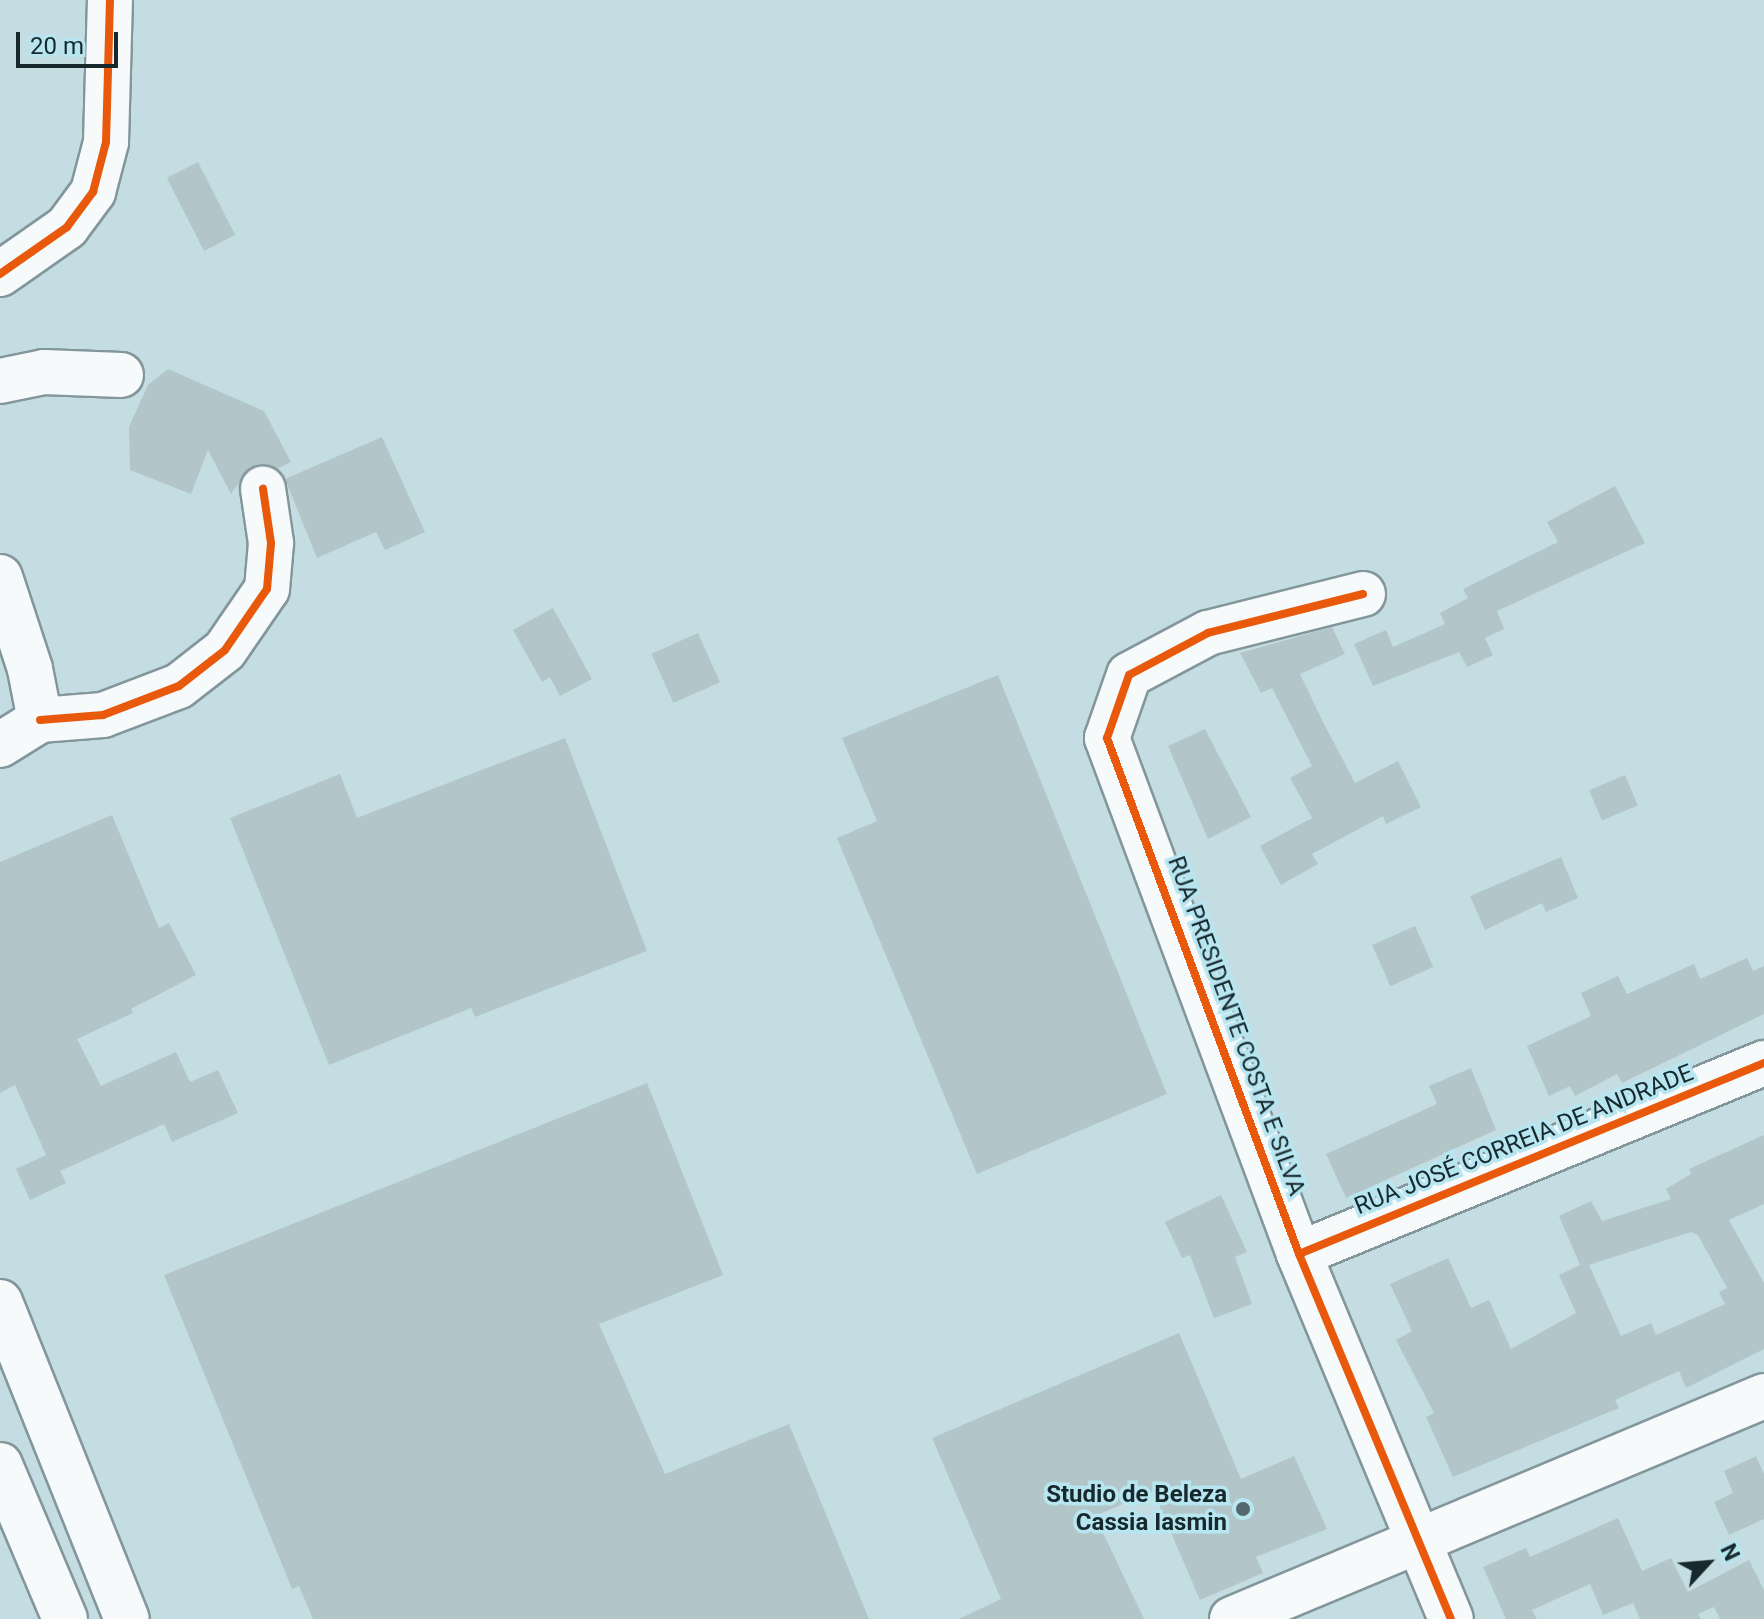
<!DOCTYPE html>
<html>
<head>
<meta charset="utf-8">
<style>
	body { margin:0 }
	#map { position:relative; width:1764px; height:1619px; overflow:hidden; background:#c4dde3; font-family:Roboto,sans-serif }
	div>[style] { position:absolute }
	.building>* { inset:0; background:#b2c6c9; transform-origin:0 0 }
	.roads { filter:drop-shadow(2px 0 #83969b) drop-shadow(-2px 0 #83969b) drop-shadow(0 2px #83969b) drop-shadow(0 -2px #83969b) }
	.minor>* { height:44px; margin:-22px; padding:0 22px; transform-origin:22px; border-radius:22px; background:#f6fafb }
	.major>* { height:44px; margin:-22px; padding:0 22px; transform-origin:22px; border-radius:22px; background:#f6fafb }
	.cycleway>* { height:8px; margin:-4px; padding:0 4px; transform-origin:4px; border-radius:4px; background:#e8590c }
	.dots>* { width:22px; height:22px; translate:-50% -50%; box-sizing:border-box; border:4px solid #b7e5f0; border-radius:50% }
	span { translate:-50% -50%; white-space:nowrap; text-align:center; line-height:1.15; -webkit-text-stroke:7px #b7e5f0; paint-order:stroke }
	.street-label { font-size:24px; color:#17292d }
	.poi-label { font-size:24px; color:#17292d; font-weight:700 }
	.right { translate:-100% -50%; text-align:right }
	.north { position:absolute; left:1668px; top:1523px; width:80px; height:80px; -webkit-text-stroke:6px #b7e5f0; paint-order:stroke; rotate:64deg; font-size:22px; font-weight:700; line-height:32px; text-align:center; color:#17292d }
	.north::after { content:''; display:block; margin:auto; width:28px; height:36px; background:#17292d; clip-path:polygon(50% 0,100% 100%,50% 72%,0 100%) }
	.scale { position:absolute; left:16px; top:32px; width:102px; height:36px; box-sizing:border-box; border:4px solid #17292d; border-top:0; padding-left:10px; font-size:24px; line-height:28px; white-space:nowrap; color:#17292d; -webkit-text-stroke:6px #b7e5f0; paint-order:stroke }
</style>
</head>
<body>
<div id="map">
	<div class="building">
		<i style="left:198px;top:162px;width:82px;height:35px;rotate:63deg"></i>
		<i style="clip-path:polygon(168px 369px,264px 411px,291px 462px,277px 469px,260px 464px,248px 469px,231px 494px,208px 450px,191px 494px,130px 470px,129px 427px,148px 385px)"></i>
		<i style="clip-path:polygon(382px 437px,425px 532px,385px 550px,376px 532px,317px 558px,285px 479px)"></i>
		<i style="clip-path:polygon(1615px 486px,1645px 543px,1497px 611px,1504px 629px,1485px 638px,1493px 655px,1467px 667px,1459px 652px,1373px 686px,1354px 644px,1386px 630px,1393px 647px,1445px 624px,1440px 613px,1468px 598px,1463px 589px,1558px 542px,1547px 522px)"></i>
		<i style="clip-path:polygon(553px 608px,592px 679px,560px 696px,550px 677px,542px 682px,513px 630px)"></i>
		<i style="clip-path:polygon(1332px 627px,1345px 654px,1300px 674px,1324px 724px,1355px 783px,1398px 761px,1421px 807px,1386px 824px,1383px 816px,1312px 854px,1318px 864px,1281px 885px,1260px 846px,1312px 818px,1290px 778px,1312px 766px,1272px 688px,1261px 693px,1240px 653px)"></i>
		<i style="left:698px;top:633px;width:54px;height:51px;rotate:66deg"></i>
		<i style="clip-path:polygon(998px 675px,1167px 1094px,977px 1174px,837px 838px,877px 821px,842px 738px)"></i>
		<i style="clip-path:polygon(1205px 729px,1251px 817px,1208px 839px,1168px 746px)"></i>
		<i style="clip-path:polygon(565px 738px,647px 951px,475px 1017px,471px 1008px,329px 1065px,230px 818px,340px 774px,357px 818px)"></i>
		<i style="left:1625px;top:775px;width:33px;height:39px;rotate:67deg"></i>
		<i style="clip-path:polygon(112px 815px,159px 928px,169px 923px,196px 975px,131px 1009px,133px 1013px,77px 1039px,101px 1086px,176px 1052px,190px 1082px,218px 1070px,238px 1113px,172px 1142px,164px 1124px,60px 1171px,66px 1183px,30px 1200px,16px 1169px,46px 1155px,15px 1085px,0 1093px,0 862px)"></i>
		<i style="clip-path:polygon(1561px 857px,1578px 898px,1546px 912px,1542px 903px,1485px 930px,1470px 896px)"></i>
		<i style="left:1415px;top:926px;width:45px;height:47px;rotate:66deg"></i>
		<i style="clip-path:polygon(1747px 958px,1753px 971px,1764px 966px,1764px 1014px,1622px 1083px,1617px 1074px,1575px 1096px,1570px 1086px,1549px 1096px,1527px 1046px,1591px 1016px,1581px 993px,1618px 976px,1627px 994px,1694px 964px,1700px 979px)"></i>
		<i style="clip-path:polygon(1471px 1068px,1496px 1130px,1346px 1198px,1326px 1154px,1437px 1104px,1429px 1086px)"></i>
		<i style="clip-path:polygon(647px 1083px,723px 1275px,599px 1324px,665px 1474px,789px 1424px,869px 1619px,313px 1619px,299px 1586px,292px 1589px,164px 1275px)"></i>
		<i style="clip-path:polygon(evenodd,1764px 1135px,1764px 1204px,1729px 1220px,1764px 1283px,1764px 1349px,1686px 1388px,1679px 1371px,1615px 1400px,1619px 1408px,1453px 1477px,1426px 1417px,1434px 1413px,1396px 1340px,1412px 1331px,1390px 1284px,1448px 1258px,1471px 1308px,1489px 1300px,1511px 1349px,1576px 1313px,1559px 1275px,1580px 1265px,1559px 1216px,1591px 1201px,1602px 1221px,1671px 1199px,1666px 1189px,1691px 1174px,1689px 1169px,1764px 1135px,1691px 1232px,1698px 1235px,1727px 1288px,1719px 1292px,1725px 1304px,1656px 1335px,1651px 1323px,1621px 1336px,1589px 1265px,1691px 1232px)"></i>
		<i style="clip-path:polygon(1221px 1195px,1247px 1252px,1235px 1257px,1252px 1304px,1214px 1318px,1190px 1255px,1182px 1258px,1165px 1222px)"></i>
		<i style="clip-path:polygon(1179px 1333px,1241px 1479px,1294px 1456px,1327px 1529px,1256px 1557px,1263px 1573px,1200px 1600px,1153px 1491px,1095px 1516px,1144px 1619px,959px 1619px,1001px 1599px,932px 1438px)"></i>
		<i style="clip-path:polygon(1756px 1456px,1764px 1474px,1764px 1519px,1729px 1535px,1714px 1502px,1733px 1493px,1724px 1471px)"></i>
		<i style="clip-path:polygon(1618px 1518px,1642px 1571px,1671px 1558px,1688px 1592px,1749px 1560px,1764px 1590px,1764px 1619px,1720px 1619px,1714px 1607px,1698px 1614px,1701px 1619px,1640px 1619px,1633px 1603px,1603px 1615px,1590px 1584px,1532px 1610px,1537px 1619px,1506px 1619px,1483px 1567px,1526px 1548px,1530px 1557px)"></i>
	</div>
	<div class="roads">
		<div class="minor">
			<i style="left:0;top:274px;width:82px;rotate:-35deg"></i>
			<i style="left:67px;top:227px;width:44px;rotate:-53.4deg"></i>
			<i style="left:93px;top:192px;width:52px;rotate:-75.4deg"></i>
			<i style="left:106px;top:142px;width:142px;rotate:-88.4deg"></i>
			<i style="left:0;top:381px;width:45px;rotate:-11.6deg"></i>
			<i style="left:44px;top:372px;width:77px;rotate:2.2deg"></i>
			<i style="left:0;top:577px;width:97px;rotate:71.9deg"></i>
			<i style="left:30px;top:669px;width:52px;rotate:78.9deg"></i>
			<i style="left:40px;top:720px;width:47px;rotate:148deg"></i>
			<i style="left:1363px;top:594px;width:160px;rotate:165.9deg"></i>
			<i style="left:1208px;top:633px;width:89px;rotate:152deg"></i>
			<i style="left:1129px;top:675px;width:67px;rotate:109.2deg"></i>
			<i style="left:1107px;top:738px;width:551px;rotate:69.59deg"></i>
			<i style="left:1299px;top:1254px;width:395px;rotate:67.4deg"></i>
			<i style="left:40px;top:720px;width:63px;rotate:-4.5deg"></i>
			<i style="left:103px;top:715px;width:81px;rotate:-20.9deg"></i>
			<i style="left:179px;top:686px;width:58px;rotate:-38deg"></i>
			<i style="left:225px;top:650px;width:74px;rotate:-55.5deg"></i>
			<i style="left:267px;top:589px;width:46px;rotate:-85deg"></i>
			<i style="left:271px;top:543px;width:55px;rotate:-98.4deg"></i>
			<i style="left:1299px;top:1254px;width:503px;rotate:-22.33deg"></i>
			<i style="left:1232px;top:1619px;width:577px;rotate:-22.74deg"></i>
		</div>
		<div class="major">
			<i style="left:0;top:1302px;width:341px;rotate:68.2deg"></i>
			<i style="left:0;top:1465px;width:167px;rotate:67.1deg"></i>
		</div>
	</div>
	<div class="cycleway">
		<i style="left:0;top:274px;width:82px;rotate:-35deg"></i>
		<i style="left:67px;top:227px;width:44px;rotate:-53.4deg"></i>
		<i style="left:93px;top:192px;width:52px;rotate:-75.4deg"></i>
		<i style="left:106px;top:142px;width:142px;rotate:-88.4deg"></i>
		<i style="left:1363px;top:594px;width:160px;rotate:165.9deg"></i>
		<i style="left:1208px;top:633px;width:89px;rotate:152deg"></i>
		<i style="left:1129px;top:675px;width:67px;rotate:109.2deg"></i>
		<i style="left:1107px;top:738px;width:551px;rotate:69.59deg"></i>
		<i style="left:1299px;top:1254px;width:395px;rotate:67.4deg"></i>
		<i style="left:40px;top:720px;width:63px;rotate:-4.5deg"></i>
		<i style="left:103px;top:715px;width:81px;rotate:-20.9deg"></i>
		<i style="left:179px;top:686px;width:58px;rotate:-38deg"></i>
		<i style="left:225px;top:650px;width:74px;rotate:-55.5deg"></i>
		<i style="left:267px;top:589px;width:46px;rotate:-85deg"></i>
		<i style="left:271px;top:543px;width:55px;rotate:-98.4deg"></i>
		<i style="left:1299px;top:1254px;width:503px;rotate:-22.33deg"></i>
	</div>
	<div class="dots">
		<i style="left:1243px;top:1509px;background:#54686d"></i>
	</div>
	<div class="street-label">
		<span style="left:1236px;top:1026px;rotate:70deg">RUA PRESIDENTE COSTA E SILVA</span>
		<span style="left:1524px;top:1140px;rotate:-22deg">RUA JOSÉ CORREIA DE ANDRADE</span>
	</div>
	<div class="poi-label">
		<span class="right" style="left:1227px;top:1509px">Studio de Beleza<br>Cassia Iasmin</span>
	</div>
	<div class="north">N</div>
	<div class="scale">20 m</div>
</div>
</body>
</html>
